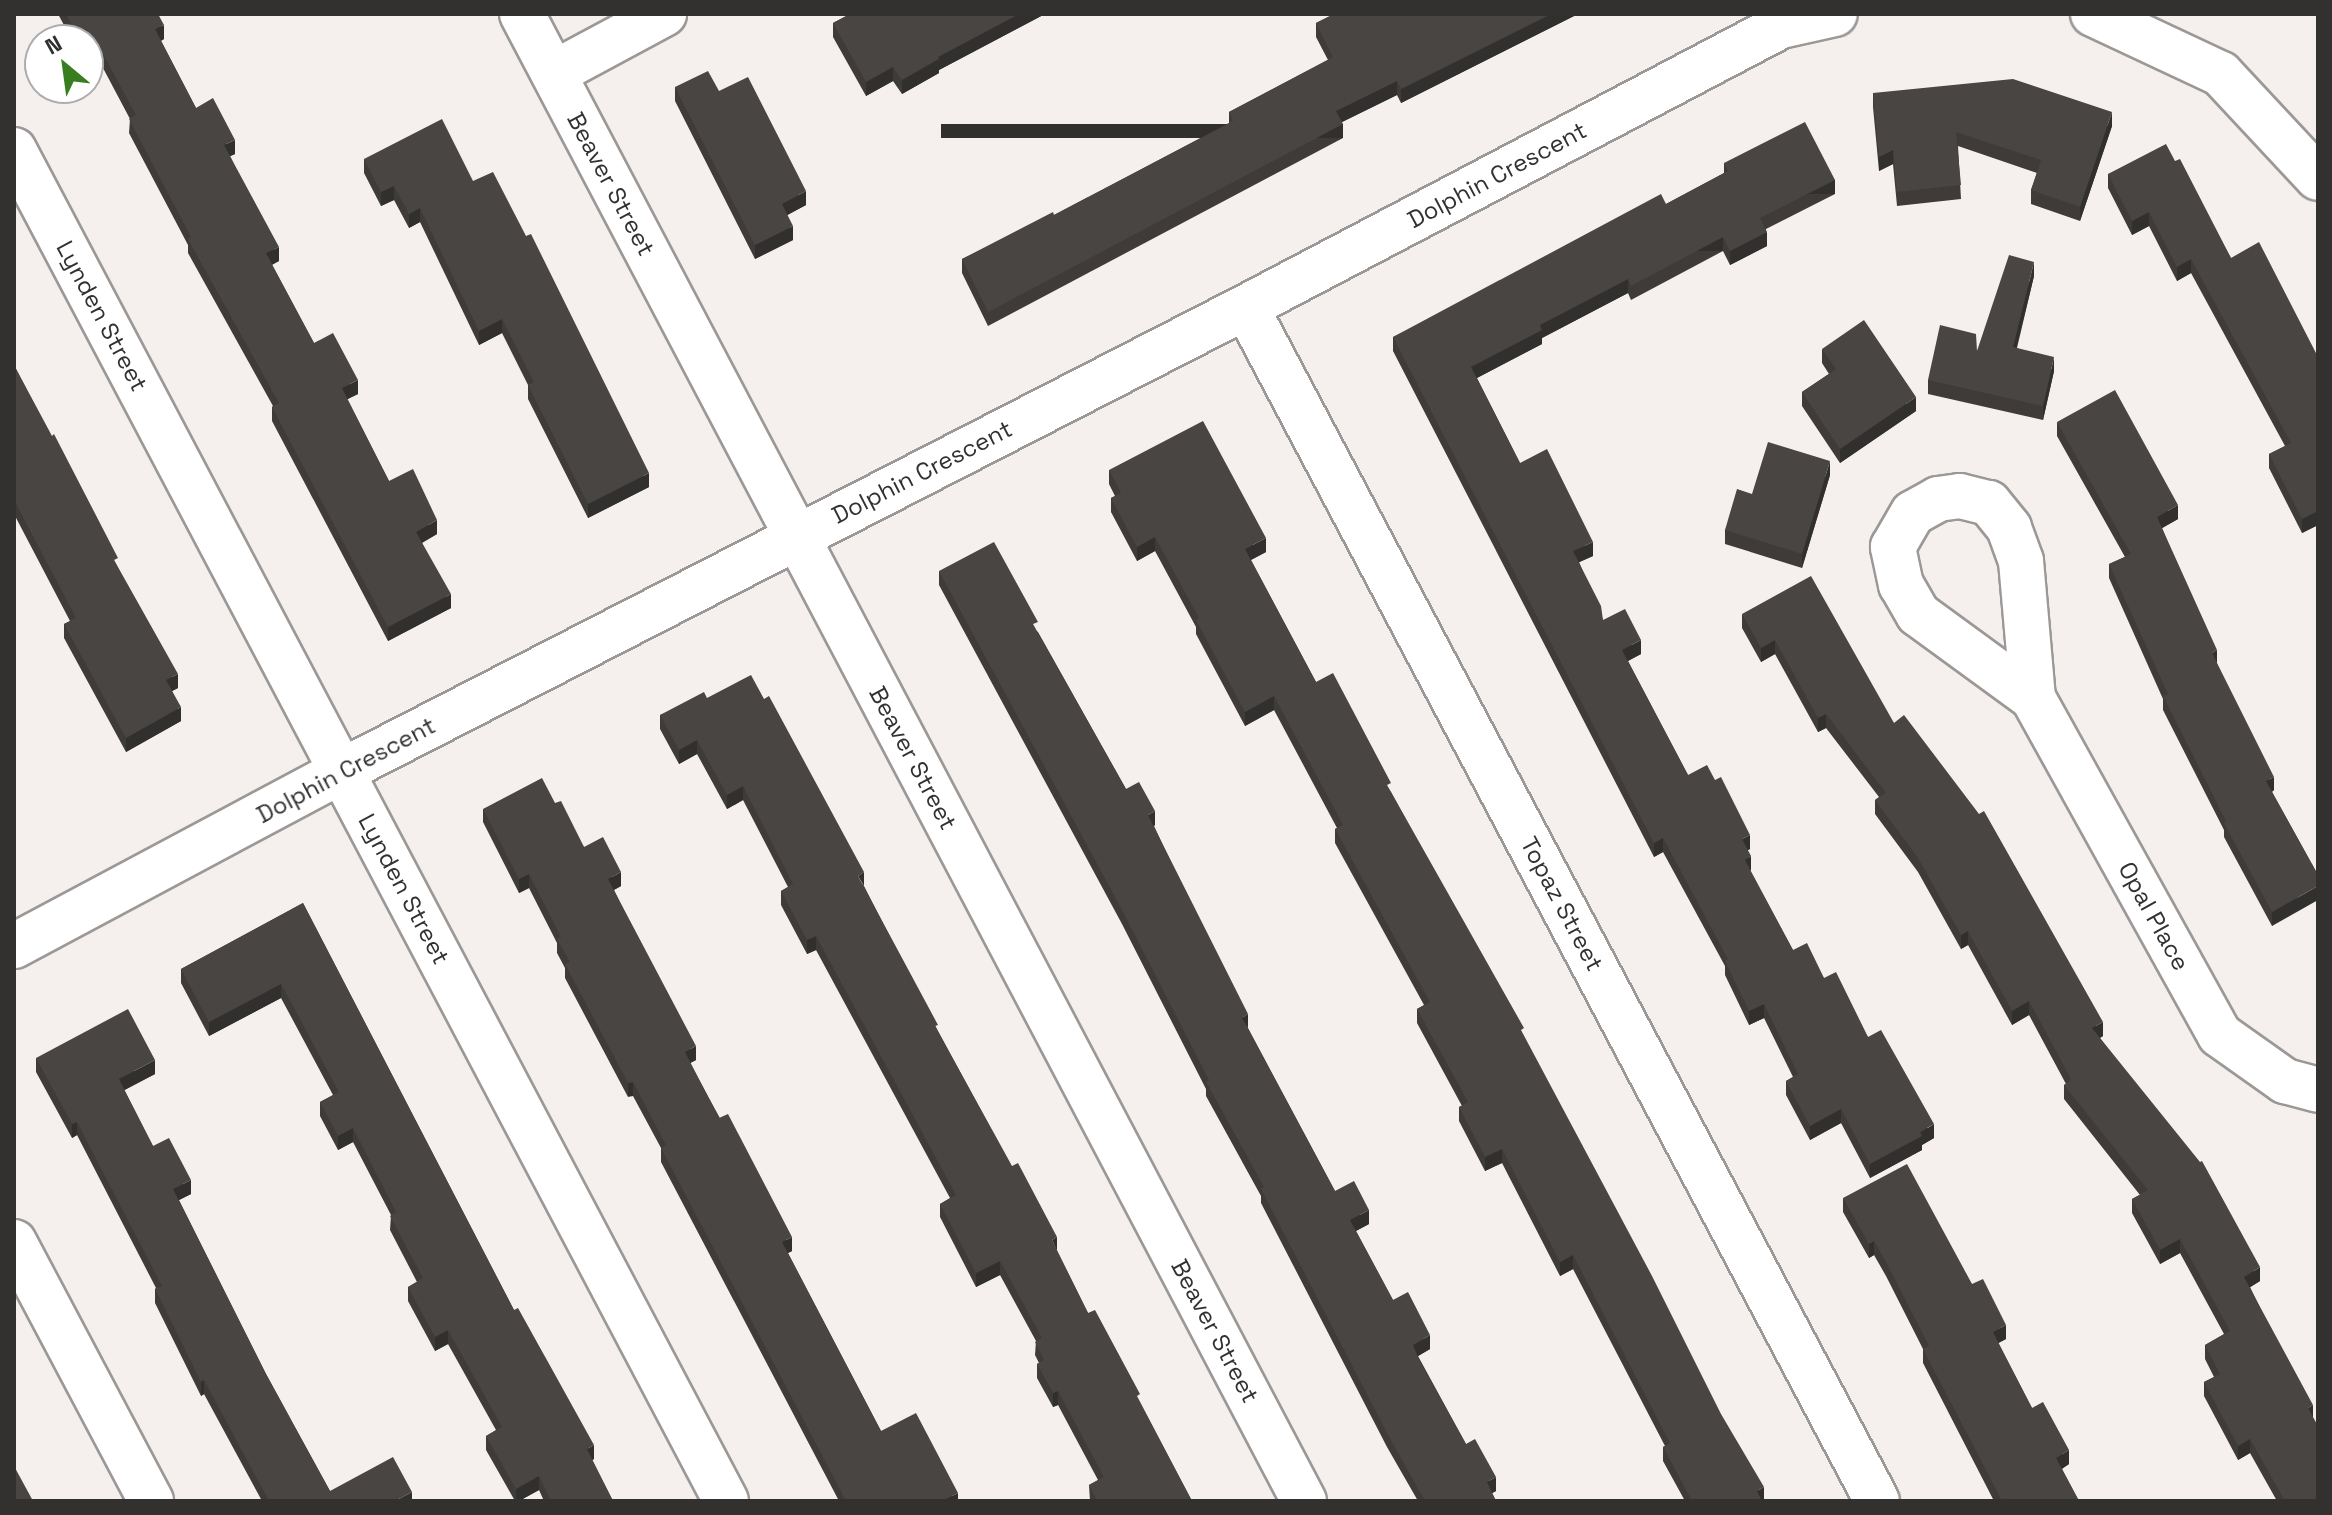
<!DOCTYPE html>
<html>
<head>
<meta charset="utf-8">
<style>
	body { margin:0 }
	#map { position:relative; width:2332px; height:1515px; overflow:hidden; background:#f5f0ee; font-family:"Space Grotesk",sans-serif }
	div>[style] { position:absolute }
	.roads { filter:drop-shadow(2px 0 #9c9896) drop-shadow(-2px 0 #9c9896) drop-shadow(0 2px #9c9896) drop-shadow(0 -2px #9c9896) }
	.street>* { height:44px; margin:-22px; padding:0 22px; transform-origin:22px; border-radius:22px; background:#fff }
	.wall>* { inset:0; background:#3e3b39 }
	.shaded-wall>* { inset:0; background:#32302e; transform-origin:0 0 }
	.building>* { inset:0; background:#484542 }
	span { translate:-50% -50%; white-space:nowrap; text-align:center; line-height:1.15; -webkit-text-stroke:8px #fff; paint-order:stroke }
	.street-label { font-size:24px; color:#333130 }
	.frame { position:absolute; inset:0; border:16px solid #333130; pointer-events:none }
	.north { position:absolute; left:24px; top:24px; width:80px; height:80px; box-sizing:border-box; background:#fff; border:2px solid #adadac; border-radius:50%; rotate:331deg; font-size:22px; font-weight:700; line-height:32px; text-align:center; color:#333130 }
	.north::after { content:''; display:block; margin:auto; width:28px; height:36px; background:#387d20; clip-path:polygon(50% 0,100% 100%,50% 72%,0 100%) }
</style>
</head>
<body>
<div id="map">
	<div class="roads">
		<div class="street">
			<i style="left:522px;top:14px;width:1680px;rotate:62.26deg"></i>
			<i style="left:2093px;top:14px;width:141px;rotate:25.1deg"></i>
			<i style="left:2221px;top:74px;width:142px;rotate:47deg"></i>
			<i style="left:554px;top:73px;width:125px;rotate:-28.2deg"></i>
			<i style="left:14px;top:150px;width:1527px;rotate:62.21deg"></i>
			<i style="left:1246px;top:307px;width:1350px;rotate:62.14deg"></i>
			<i style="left:2033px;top:698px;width:142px;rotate:-143.9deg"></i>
			<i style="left:1918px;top:614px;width:34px;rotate:-120deg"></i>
			<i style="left:1901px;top:585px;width:39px;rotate:-102deg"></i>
			<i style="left:1893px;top:547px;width:39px;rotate:-60deg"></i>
			<i style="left:1913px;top:513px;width:29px;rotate:-29deg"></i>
			<i style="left:1938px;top:499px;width:22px;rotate:-8deg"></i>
			<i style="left:1960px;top:496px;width:30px;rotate:14deg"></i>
			<i style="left:1989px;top:503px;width:32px;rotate:51deg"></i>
			<i style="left:2009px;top:528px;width:35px;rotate:70deg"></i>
			<i style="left:2021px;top:561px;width:138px;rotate:85deg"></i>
			<i style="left:2033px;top:698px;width:385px;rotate:61deg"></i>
			<i style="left:2220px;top:1035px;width:80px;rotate:35.3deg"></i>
			<i style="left:2285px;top:1081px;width:34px;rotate:15deg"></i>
			<i style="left:14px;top:946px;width:372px;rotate:-28.1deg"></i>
			<i style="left:342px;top:771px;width:1016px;rotate:-27.17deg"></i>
			<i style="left:1246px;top:307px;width:604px;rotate:-27.71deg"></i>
			<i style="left:1781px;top:26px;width:55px;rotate:-12.5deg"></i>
			<i style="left:14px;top:1242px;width:293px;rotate:62.1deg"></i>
		</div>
	</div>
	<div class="wall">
		<i style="clip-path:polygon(58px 14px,158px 14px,164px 39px,161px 41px,196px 108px,235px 154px,230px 156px,279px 261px,272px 265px,314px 343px,358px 394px,347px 399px,389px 481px,437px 534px,422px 543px,451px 608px,388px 641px,272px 421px,272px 407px,273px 406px,188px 253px,188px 245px,129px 133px,130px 119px,103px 68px,91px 75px,88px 69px,88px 40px,72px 40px)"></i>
		<i style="clip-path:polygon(850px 14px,1045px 14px,939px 70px,939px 73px,902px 94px,893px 81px,866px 96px,833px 37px,833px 23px)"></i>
		<i style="clip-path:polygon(1334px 14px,1578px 14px,1401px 103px,1397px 95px,1342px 122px,1343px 138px,988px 326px,962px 273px,962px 259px,1054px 215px,1229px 123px,1229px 112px,1328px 60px,1316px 37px,1316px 23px)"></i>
		<i style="clip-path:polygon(675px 87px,719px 91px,806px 205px,787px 215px,793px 240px,755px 259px,675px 101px)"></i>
		<i style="clip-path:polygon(1873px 93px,2112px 126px,2080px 221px,2031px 204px,2031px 190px,2037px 173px,1958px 146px,1961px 199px,1897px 206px,1893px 164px,1879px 171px,1873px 107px)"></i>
		<i style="clip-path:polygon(364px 159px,473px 181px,649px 487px,588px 518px,528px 399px,528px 385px,502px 333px,479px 345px,420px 222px,409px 228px,394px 200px,381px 206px,364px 173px)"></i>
		<i style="clip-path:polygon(2175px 161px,2231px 258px,2318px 357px,2318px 525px,2302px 533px,2269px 468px,2269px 454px,2285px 446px,2191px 273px,2177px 281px,2149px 226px,2132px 235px,2108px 188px,2108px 174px)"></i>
		<i style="clip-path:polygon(1724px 163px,1835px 194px,1766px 229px,1767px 246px,1730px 265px,1723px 251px,1631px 300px,1628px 293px,1542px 338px,1542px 344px,1477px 378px,1520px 463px,1593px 556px,1579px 562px,1603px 620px,1641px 654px,1628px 661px,1688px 775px,1750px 849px,1748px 850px,1750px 871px,1793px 950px,1824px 978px,1868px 1037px,1934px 1138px,1922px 1145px,1922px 1150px,1870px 1178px,1841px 1123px,1810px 1140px,1786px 1095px,1786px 1081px,1793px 1077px,1764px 1018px,1749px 1025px,1725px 975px,1725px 966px,1663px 852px,1654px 857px,1393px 351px,1393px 337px,1666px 204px,1724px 173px)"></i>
		<i style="clip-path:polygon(2034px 276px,2017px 348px,2054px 371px,2043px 420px,1928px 394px,1928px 380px,1977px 351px)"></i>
		<i style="clip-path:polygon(1822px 349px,1916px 411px,1840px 463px,1802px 406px,1802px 392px,1829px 374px,1822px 363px)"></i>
		<i style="clip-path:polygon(14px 365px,118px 568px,178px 688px,172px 691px,181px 721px,126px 752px,64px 638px,64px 624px,70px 621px,14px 514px)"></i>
		<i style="clip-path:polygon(2057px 422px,2178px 519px,2162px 528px,2217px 664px,2274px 790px,2272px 792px,2318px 875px,2272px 926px,2224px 837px,2224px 830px,2163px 710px,2163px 699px,2109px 578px,2109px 564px,2125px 557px,2057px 436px)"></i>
		<i style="clip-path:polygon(1109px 470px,1266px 552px,1251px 560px,1316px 682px,1391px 792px,1524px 1037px,1764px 1501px,1685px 1501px,1663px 1461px,1663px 1447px,1665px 1446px,1573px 1269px,1560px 1276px,1502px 1163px,1485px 1171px,1459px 1121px,1459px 1107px,1462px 1106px,1417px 1023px,1417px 1009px,1424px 1005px,1335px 843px,1335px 829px,1337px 828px,1274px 710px,1245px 726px,1196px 634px,1196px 627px,1155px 551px,1137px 561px,1111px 512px,1111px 498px,1115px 496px,1109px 484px)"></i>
		<i style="clip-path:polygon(1830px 475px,1802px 568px,1725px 544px,1725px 530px,1752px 494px)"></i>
		<i style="clip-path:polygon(939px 571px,1038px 632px,1126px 789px,1155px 825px,1154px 826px,1248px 1028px,1335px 1191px,1369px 1224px,1356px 1231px,1393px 1300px,1430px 1349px,1418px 1356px,1466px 1444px,1496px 1491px,1492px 1493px,1496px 1501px,1418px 1501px,1387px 1447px,1261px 1203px,1261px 1196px,1206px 1096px,1206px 1089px,1122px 924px,939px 585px)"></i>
		<i style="clip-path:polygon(1742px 614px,1894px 723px,2103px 1036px,2100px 1038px,2260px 1281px,2250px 1287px,2313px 1417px,2318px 1501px,2277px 1501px,2250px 1453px,2238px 1460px,2204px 1396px,2204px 1382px,2214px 1377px,2205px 1359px,2205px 1345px,2224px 1334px,2180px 1253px,2160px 1264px,2132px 1213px,2132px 1199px,2140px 1195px,2064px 1099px,2064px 1085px,2066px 1084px,2029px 1015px,2012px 1025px,1968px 945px,1961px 949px,1918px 872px,1875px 814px,1875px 800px,1879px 797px,1826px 728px,1818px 732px,1775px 654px,1761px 662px,1742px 628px)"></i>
		<i style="clip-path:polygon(707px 698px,864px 886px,938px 1031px,1057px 1251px,1088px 1313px,1140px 1403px,1192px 1501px,1090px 1501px,1089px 1485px,1098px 1480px,1058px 1405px,1053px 1407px,1037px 1378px,1037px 1364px,1039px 1363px,1035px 1355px,1036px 1341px,1000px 1275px,976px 1287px,940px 1217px,940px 1204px,950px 1198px,816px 950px,807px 954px,781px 905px,781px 891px,788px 887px,743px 800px,727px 809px,697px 754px,679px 764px,660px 729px,660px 715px)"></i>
		<i style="clip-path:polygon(555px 803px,584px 847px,621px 886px,614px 890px,696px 1060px,690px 1063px,792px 1251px,788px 1253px,881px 1431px,958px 1501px,839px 1501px,661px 1162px,661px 1148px,633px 1096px,628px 1097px,565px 978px,565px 968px,557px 953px,557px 943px,529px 888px,519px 893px,483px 822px,483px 809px)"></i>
		<i style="clip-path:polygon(303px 903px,514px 1310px,594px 1459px,592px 1460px,613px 1501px,544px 1501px,539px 1490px,519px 1501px,515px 1501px,486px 1450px,486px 1436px,496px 1430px,448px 1344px,435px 1351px,408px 1301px,408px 1287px,417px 1282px,390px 1230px,391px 1215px,353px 1142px,338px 1150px,320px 1116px,320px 1102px,333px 1095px,281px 998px,209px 1036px,181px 983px,181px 969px)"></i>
		<i style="clip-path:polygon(36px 1058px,155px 1074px,124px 1090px,153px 1146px,191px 1194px,179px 1200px,266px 1374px,330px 1491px,412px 1501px,262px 1501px,204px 1394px,201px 1396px,155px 1303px,155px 1289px,156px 1288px,77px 1135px,72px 1138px,36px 1072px)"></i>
		<i style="clip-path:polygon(1843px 1198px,1972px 1284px,2006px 1339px,1998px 1343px,2032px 1408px,2069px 1464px,2062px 1469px,2079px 1501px,1994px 1501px,1923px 1363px,1923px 1349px,1886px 1276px,1874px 1255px,1869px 1258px,1843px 1212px)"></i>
	</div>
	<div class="shaded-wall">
		<i style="clip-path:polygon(1019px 14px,1045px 14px,939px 70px,939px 73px,902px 94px,902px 80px,938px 57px)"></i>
		<i style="clip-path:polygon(1551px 14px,1578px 14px,1401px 103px,1401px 89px)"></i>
		<i style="clip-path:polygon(164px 25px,164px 39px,155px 43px,155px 29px)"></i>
		<i style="clip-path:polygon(103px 54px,103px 68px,91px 75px,91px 61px)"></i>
		<i style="clip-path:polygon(893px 67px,893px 81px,866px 96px,866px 82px)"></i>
		<i style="clip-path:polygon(1397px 81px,1397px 95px,1336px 125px,1336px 111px)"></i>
		<i style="clip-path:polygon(2112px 112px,2112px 126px,2080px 221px,2080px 207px)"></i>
		<i style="left:1343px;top:124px;width:14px;height:402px;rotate:90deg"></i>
		<i style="clip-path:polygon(235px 140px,235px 154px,224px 159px,224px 145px)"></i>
		<i style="clip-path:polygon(1893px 150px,1893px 164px,1879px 171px,1879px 157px)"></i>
		<i style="left:1835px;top:180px;width:14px;height:84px;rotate:90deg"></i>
		<i style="clip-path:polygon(394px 186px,394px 200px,381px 206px,381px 192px)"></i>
		<i style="clip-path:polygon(806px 191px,806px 205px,782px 218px,782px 204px)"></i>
		<i style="clip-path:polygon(420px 208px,420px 222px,409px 228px,409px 214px)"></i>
		<i style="clip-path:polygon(2149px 212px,2149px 226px,2132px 235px,2132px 221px)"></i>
		<i style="clip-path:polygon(793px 226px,793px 240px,755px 259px,755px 245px)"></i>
		<i style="clip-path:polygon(1767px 232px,1767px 246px,1730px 265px,1730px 251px)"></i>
		<i style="left:1723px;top:237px;width:14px;height:104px;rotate:90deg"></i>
		<i style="clip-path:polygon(279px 247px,279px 261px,266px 267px,266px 253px)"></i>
		<i style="clip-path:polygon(2191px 259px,2191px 273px,2177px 281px,2177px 267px)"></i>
		<i style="clip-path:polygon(2034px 262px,2034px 276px,2013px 361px,2013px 347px)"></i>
		<i style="clip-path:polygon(1628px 279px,1628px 293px,1542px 338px,1542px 344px,1471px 381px,1471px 367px,1540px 325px)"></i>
		<i style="clip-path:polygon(502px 319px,502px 333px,479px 345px,479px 331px)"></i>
		<i style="clip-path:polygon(2054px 357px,2054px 371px,2043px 420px,2043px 406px)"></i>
		<i style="clip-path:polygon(358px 380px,358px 394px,342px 402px,342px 388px)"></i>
		<i style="clip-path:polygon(1916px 397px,1916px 411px,1840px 463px,1840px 449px)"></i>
		<i style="clip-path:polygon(1830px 461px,1830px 475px,1802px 568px,1802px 554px)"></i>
		<i style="clip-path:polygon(649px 473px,649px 487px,588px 518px,588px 504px)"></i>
		<i style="clip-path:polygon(2178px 505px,2178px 519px,2157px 531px,2157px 517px)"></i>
		<i style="clip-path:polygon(2318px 511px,2318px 525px,2302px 533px,2302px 519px)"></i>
		<i style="clip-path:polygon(437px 520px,437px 534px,416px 546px,416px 532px)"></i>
		<i style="clip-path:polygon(1155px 537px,1155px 551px,1137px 561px,1137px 547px)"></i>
		<i style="clip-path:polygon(1266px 538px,1266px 552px,1245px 563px,1245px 549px)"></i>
		<i style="clip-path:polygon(1593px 542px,1593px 556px,1573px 565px,1573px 551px)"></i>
		<i style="clip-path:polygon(451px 594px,451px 608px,388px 641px,388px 627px)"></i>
		<i style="clip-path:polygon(1641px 640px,1641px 654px,1622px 664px,1622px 650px)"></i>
		<i style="clip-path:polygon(1775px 640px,1775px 654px,1761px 662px,1761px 648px)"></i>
		<i style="clip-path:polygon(2217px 650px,2217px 664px,2212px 653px)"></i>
		<i style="clip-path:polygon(178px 674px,178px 688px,166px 694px,166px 680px)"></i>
		<i style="clip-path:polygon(1274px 696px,1274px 710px,1245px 726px,1245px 712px)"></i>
		<i style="clip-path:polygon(181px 707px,181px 721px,126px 752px,126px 738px)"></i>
		<i style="clip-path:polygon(1826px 714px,1826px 728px,1818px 732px,1818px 718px)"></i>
		<i style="clip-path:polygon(697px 740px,697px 754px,679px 764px,679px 750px)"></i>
		<i style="clip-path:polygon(2274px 777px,2274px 790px,2266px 795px,2266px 781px)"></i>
		<i style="clip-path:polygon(743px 786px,743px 800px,727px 809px,727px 795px)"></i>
		<i style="clip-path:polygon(1155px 811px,1155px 825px,1148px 829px,1148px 815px)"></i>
		<i style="clip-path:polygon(1750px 835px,1750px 849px,1742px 853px,1742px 839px)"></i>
		<i style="clip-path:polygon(1663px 838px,1663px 852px,1654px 857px,1654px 843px)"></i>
		<i style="clip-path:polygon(1751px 856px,1751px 870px,1745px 874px,1745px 860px)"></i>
		<i style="clip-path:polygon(621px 872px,621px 886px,608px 893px,608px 879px)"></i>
		<i style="clip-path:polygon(864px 872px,864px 886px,858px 876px)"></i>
		<i style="clip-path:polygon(529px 874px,529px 888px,519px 893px,519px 879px)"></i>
		<i style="clip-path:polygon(2318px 886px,2318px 900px,2272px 926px,2272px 912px)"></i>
		<i style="clip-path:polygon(1968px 931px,1968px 945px,1961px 949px,1961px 935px)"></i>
		<i style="clip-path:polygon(816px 936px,816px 950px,807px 954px,807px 940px)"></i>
		<i style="clip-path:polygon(281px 984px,281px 998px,209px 1036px,209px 1022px)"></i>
		<i style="clip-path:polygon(2029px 1001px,2029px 1015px,2012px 1025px,2012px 1011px)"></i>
		<i style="clip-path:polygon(1764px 1004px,1764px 1018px,1749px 1025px,1749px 1011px)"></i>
		<i style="clip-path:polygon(1248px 1014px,1248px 1028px,1242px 1018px)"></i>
		<i style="clip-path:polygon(2103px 1022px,2103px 1036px,2092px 1042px,2092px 1028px)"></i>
		<i style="clip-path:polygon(696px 1046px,696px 1060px,685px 1066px,685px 1052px)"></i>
		<i style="clip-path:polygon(155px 1060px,155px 1074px,119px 1093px,119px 1079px)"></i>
		<i style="left:633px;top:1082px;width:14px;height:5px;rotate:90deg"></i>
		<i style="clip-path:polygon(1841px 1109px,1841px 1123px,1810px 1140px,1810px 1126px)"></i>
		<i style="clip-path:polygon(77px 1122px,77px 1135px,72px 1138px,72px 1124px)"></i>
		<i style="clip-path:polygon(1934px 1124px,1934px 1138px,1922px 1145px,1922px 1150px,1870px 1178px,1870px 1164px)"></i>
		<i style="clip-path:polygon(353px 1128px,353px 1142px,338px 1150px,338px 1136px)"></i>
		<i style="clip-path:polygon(1502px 1149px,1502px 1163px,1485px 1171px,1485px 1157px)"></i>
		<i style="clip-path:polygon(191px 1180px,191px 1194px,173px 1203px,173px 1189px)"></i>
		<i style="clip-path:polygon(1369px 1210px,1369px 1224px,1350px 1234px,1350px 1220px)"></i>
		<i style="clip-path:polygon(792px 1237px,792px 1251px,782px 1256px,782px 1242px)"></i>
		<i style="clip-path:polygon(1057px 1237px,1057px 1251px,1052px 1240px)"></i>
		<i style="clip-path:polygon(2180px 1239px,2180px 1253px,2160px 1264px,2160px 1250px)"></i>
		<i style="clip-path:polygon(1874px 1241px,1874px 1255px,1869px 1258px,1869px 1244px)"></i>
		<i style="clip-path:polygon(1573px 1255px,1573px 1269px,1560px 1276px,1560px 1262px)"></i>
		<i style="clip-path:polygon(1000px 1261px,1000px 1275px,976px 1287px,976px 1273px)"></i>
		<i style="clip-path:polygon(2260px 1267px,2260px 1281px,2244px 1291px,2244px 1277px)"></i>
		<i style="clip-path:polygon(2006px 1325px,2006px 1339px,1993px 1346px,1993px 1332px)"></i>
		<i style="clip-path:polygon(448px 1330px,448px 1344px,435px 1351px,435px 1337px)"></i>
		<i style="clip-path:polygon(1430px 1335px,1430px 1349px,1413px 1359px,1413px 1345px)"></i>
		<i style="clip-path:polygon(204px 1380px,204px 1394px,201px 1396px,201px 1382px)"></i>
		<i style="clip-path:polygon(1058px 1391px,1058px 1405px,1053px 1407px,1053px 1393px)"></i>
		<i style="clip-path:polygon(2313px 1405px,2313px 1419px,2308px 1408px)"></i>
		<i style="clip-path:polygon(2250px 1439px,2250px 1453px,2238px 1460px,2238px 1446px)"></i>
		<i style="clip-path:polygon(594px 1445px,594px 1459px,587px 1463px,587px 1449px)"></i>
		<i style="clip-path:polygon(2069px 1450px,2069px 1464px,2056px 1472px,2056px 1458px)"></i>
		<i style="clip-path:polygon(539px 1476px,539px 1490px,519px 1501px,516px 1501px,516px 1489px)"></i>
		<i style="clip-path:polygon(1496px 1477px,1496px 1491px,1487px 1496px,1487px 1482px)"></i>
		<i style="clip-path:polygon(1764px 1487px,1764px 1501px,1757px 1501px,1757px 1491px)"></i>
		<i style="clip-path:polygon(412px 1492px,412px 1501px,395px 1501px)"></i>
		<i style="clip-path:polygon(958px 1493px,958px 1501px,942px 1501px)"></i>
	</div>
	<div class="building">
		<i style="clip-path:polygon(66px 14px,158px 14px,164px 25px,155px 29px,196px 108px,213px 98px,235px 140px,224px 145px,279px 247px,266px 253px,314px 343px,333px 333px,358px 380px,342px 388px,389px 481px,413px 469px,437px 520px,416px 532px,451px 594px,388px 627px,272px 407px,279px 403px,188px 239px,191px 237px,129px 119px,136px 115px,103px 54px,91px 61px,88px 55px,88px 40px,80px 40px)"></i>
		<i style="clip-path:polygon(850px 14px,1019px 14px,938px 57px,939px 59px,902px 80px,893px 67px,866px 82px,833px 23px)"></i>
		<i style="clip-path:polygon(1334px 14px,1551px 14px,1401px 89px,1397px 81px,1336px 111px,1343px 124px,988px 312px,962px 259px,1053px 212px,1054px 215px,1233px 121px,1229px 112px,1333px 57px,1316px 23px)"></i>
		<i style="clip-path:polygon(708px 71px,719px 91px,748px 77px,806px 191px,782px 204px,793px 226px,755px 245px,675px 87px)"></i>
		<i style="clip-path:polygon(2013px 79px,2112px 112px,2080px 207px,2031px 190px,2041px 160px,1956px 132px,1961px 185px,1897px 192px,1893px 150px,1879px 157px,1873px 93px)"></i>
		<i style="clip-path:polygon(442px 119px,473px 181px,493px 172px,526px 236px,531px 234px,649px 473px,588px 504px,528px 385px,534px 382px,502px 319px,479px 331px,420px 208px,409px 214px,394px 186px,381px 192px,364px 159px)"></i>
		<i style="clip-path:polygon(1805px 122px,1835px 180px,1760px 218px,1767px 232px,1730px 251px,1723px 237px,1631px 286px,1628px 279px,1540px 325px,1542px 330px,1471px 367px,1520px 463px,1547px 449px,1593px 542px,1573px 551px,1601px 606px,1603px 620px,1625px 609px,1641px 640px,1622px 650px,1688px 775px,1707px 765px,1715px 780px,1721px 777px,1750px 835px,1742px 839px,1751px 856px,1745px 860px,1793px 950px,1807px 943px,1824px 978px,1836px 972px,1868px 1037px,1881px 1030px,1934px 1124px,1920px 1132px,1922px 1136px,1870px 1164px,1841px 1109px,1810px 1126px,1786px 1081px,1798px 1074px,1764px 1004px,1749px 1011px,1725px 961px,1728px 959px,1663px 838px,1654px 843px,1393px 337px,1661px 194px,1666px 204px,1728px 171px,1724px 163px)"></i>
		<i style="clip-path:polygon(2166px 144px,2175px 161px,2180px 159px,2231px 258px,2259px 242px,2318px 357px,2318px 511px,2302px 519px,2269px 454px,2291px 443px,2191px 259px,2177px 267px,2149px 212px,2132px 221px,2108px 174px)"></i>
		<i style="clip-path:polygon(2009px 255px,2034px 262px,2013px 347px,2054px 357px,2043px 406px,1928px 380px,1940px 325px,1976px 334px,1977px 351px)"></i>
		<i style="clip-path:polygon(1864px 320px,1916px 397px,1840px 449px,1802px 392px,1836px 369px,1822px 349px)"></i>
		<i style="clip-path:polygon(14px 365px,52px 436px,54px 434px,118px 558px,114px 560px,178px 674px,166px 680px,181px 707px,126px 738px,64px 624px,76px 618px,14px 500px)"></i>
		<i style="clip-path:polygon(2115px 390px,2178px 505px,2157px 517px,2217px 650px,2212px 653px,2274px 777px,2266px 781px,2318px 875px,2318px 886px,2272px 912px,2224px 823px,2226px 821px,2163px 696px,2168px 694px,2109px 564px,2131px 554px,2057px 422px)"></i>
		<i style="clip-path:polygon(1203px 421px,1266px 538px,1245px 549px,1316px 682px,1333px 673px,1391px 783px,1387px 785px,1524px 1028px,1521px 1030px,1652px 1276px,1721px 1414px,1764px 1487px,1757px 1491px,1762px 1501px,1692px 1501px,1663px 1447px,1670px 1443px,1573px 1255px,1560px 1262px,1502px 1149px,1485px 1157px,1459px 1107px,1468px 1102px,1417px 1009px,1430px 1002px,1335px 829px,1343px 825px,1274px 696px,1245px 712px,1196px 620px,1199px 618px,1155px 537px,1137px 547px,1111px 498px,1121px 493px,1109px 470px)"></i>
		<i style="clip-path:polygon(1768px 442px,1830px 461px,1802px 554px,1725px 530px,1737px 489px,1752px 494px)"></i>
		<i style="clip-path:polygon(994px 542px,1038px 622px,1033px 624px,1126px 789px,1139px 782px,1155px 811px,1148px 815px,1248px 1014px,1242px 1018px,1335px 1191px,1354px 1181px,1369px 1210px,1350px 1220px,1393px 1300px,1408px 1292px,1430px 1335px,1413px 1345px,1420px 1362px,1466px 1444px,1475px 1439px,1496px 1477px,1487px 1482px,1496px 1501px,1425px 1501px,1387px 1433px,1261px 1189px,1264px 1187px,1206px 1082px,1209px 1080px,1122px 910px,939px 571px)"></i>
		<i style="clip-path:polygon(1811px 576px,1894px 723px,1904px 715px,1979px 814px,1984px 811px,2103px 1022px,2092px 1028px,2200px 1162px,2202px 1161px,2260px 1267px,2244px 1277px,2313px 1405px,2308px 1408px,2318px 1426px,2318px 1501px,2285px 1501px,2250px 1439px,2238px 1446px,2204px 1382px,2220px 1374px,2205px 1345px,2230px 1331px,2180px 1239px,2160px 1250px,2132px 1199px,2148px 1190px,2064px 1085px,2071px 1079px,2029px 1001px,2012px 1011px,1968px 931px,1961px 935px,1918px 858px,1875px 800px,1886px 793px,1826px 714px,1818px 718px,1775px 640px,1761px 648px,1742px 614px)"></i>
		<i style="clip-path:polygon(751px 675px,764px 699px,769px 696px,864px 872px,858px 876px,938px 1025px,935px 1026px,1012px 1166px,1018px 1163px,1057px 1237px,1052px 1240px,1088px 1313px,1095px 1310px,1140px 1394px,1137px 1396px,1192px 1501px,1097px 1501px,1089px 1485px,1104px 1477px,1058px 1391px,1053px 1393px,1037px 1364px,1044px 1360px,1035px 1342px,1042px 1338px,1000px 1261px,976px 1273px,940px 1204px,956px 1195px,816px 936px,807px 940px,781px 891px,793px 884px,743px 786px,727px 795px,697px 740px,679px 750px,660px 715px,704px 692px,707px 698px)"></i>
		<i style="clip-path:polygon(542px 778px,555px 803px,561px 801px,584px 847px,603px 837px,621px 872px,608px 879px,696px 1046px,685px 1052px,719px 1118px,728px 1114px,792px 1237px,782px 1242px,881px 1431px,916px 1413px,958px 1493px,942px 1501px,846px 1501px,661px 1148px,666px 1145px,633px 1082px,628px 1083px,565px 964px,570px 962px,557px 939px,561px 937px,529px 874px,519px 879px,483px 809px)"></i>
		<i style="clip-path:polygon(303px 903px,514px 1310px,518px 1308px,594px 1445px,587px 1449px,613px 1501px,551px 1501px,539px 1476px,516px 1489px,486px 1436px,502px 1427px,448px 1330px,435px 1337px,408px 1287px,423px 1278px,390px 1216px,396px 1212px,353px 1128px,338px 1136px,320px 1102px,339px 1092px,281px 984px,209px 1022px,181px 969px)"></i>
		<i style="clip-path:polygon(128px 1009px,155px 1060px,119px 1079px,153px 1146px,169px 1138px,191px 1180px,173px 1189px,266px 1374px,330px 1491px,393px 1457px,412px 1492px,395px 1501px,269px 1501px,204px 1380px,201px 1382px,155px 1289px,162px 1286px,77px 1122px,72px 1124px,36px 1058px)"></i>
		<i style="clip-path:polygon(1907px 1164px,1972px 1284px,1983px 1279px,2006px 1325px,1993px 1332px,2032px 1408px,2043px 1402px,2069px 1450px,2056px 1458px,2079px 1501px,2002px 1501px,1923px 1349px,1929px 1346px,1886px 1262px,1874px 1241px,1869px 1244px,1843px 1198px)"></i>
		<i style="clip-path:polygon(14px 1466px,33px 1501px,14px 1501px)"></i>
	</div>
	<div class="street-label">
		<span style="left:1497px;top:175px;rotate:-28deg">Dolphin Crescent</span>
		<span style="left:611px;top:184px;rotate:62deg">Beaver Street</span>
		<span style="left:102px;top:316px;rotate:62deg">Lynden Street</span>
		<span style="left:922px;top:472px;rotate:-27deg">Dolphin Crescent</span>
		<span style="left:913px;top:758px;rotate:62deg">Beaver Street</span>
		<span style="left:346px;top:770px;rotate:-28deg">Dolphin Crescent</span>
		<span style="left:404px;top:889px;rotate:62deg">Lynden Street</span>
		<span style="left:1562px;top:904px;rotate:62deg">Topaz Street</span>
		<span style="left:2154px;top:916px;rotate:61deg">Opal Place</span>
		<span style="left:1215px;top:1331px;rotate:62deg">Beaver Street</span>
	</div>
	<div class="frame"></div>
	<div class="north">N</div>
</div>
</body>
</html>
